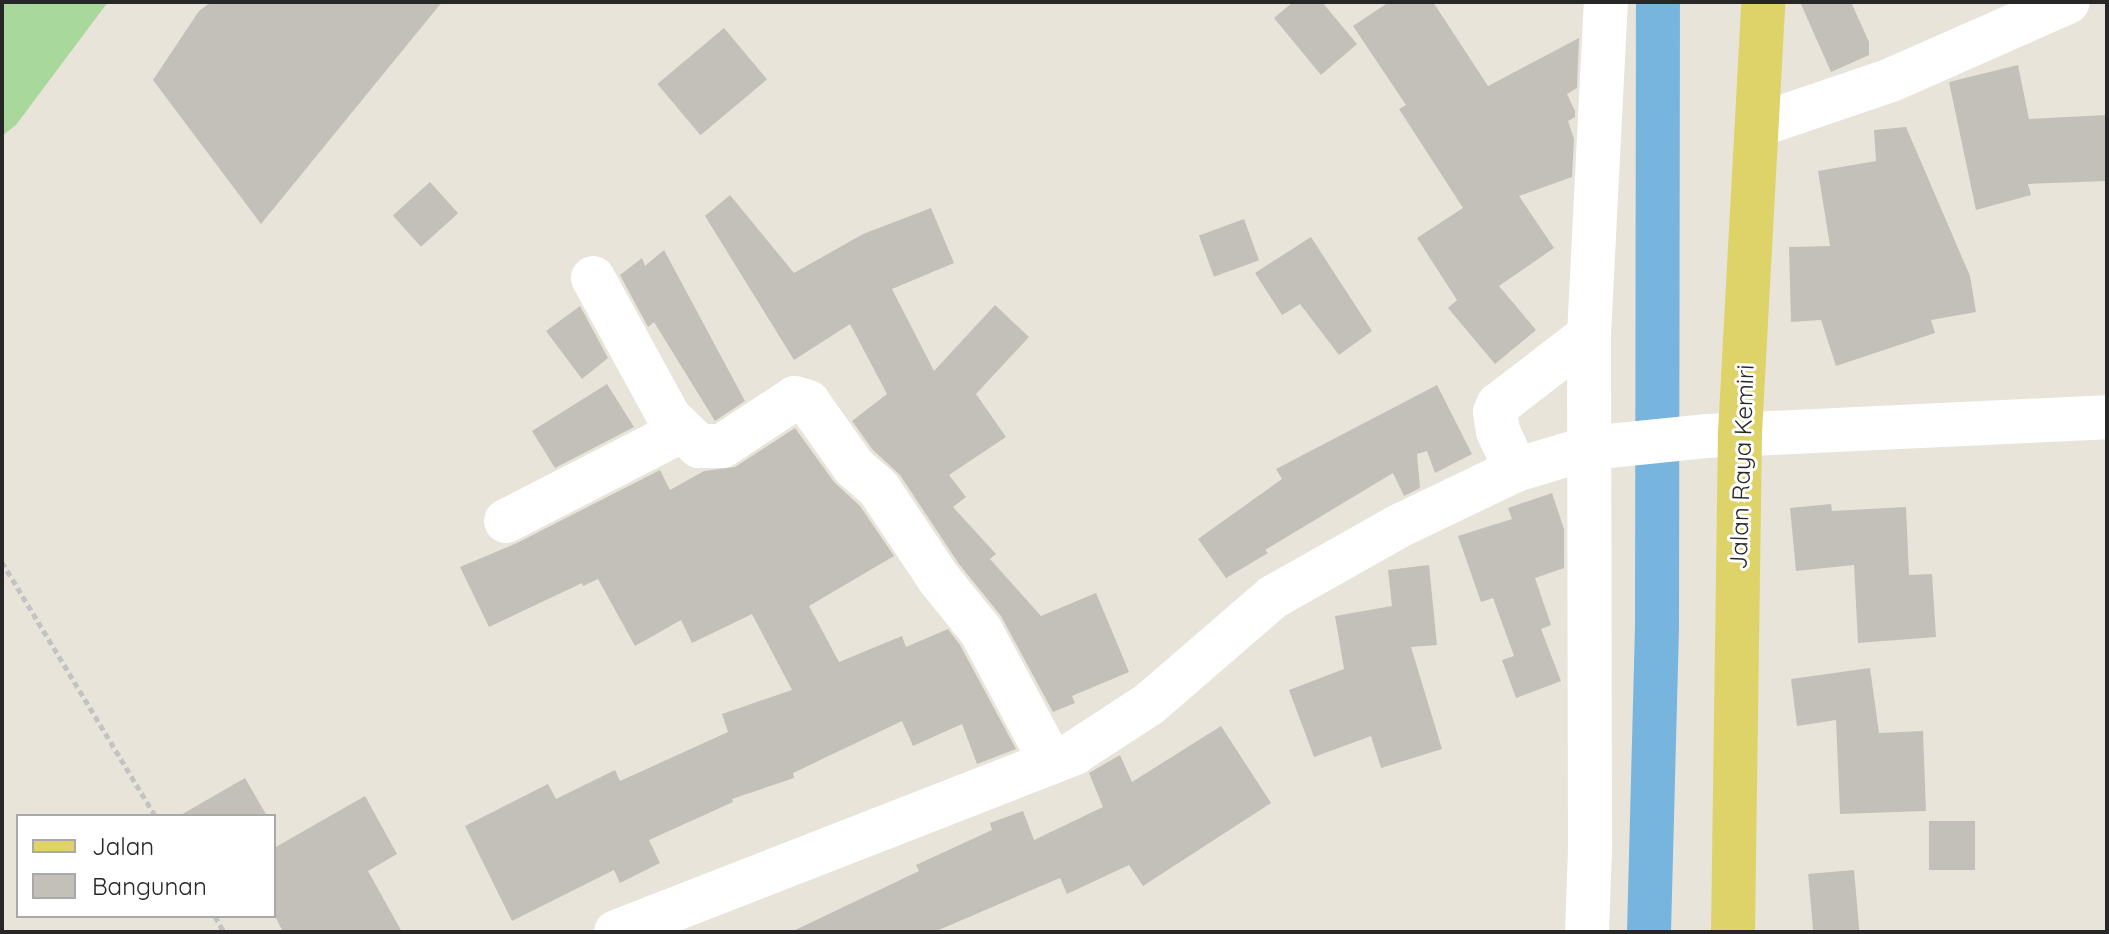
<!DOCTYPE html>
<html>
<head>
<meta charset="utf-8">
<style>
	body { margin:0 }
	#map { position:relative; width:2109px; height:934px; overflow:hidden; background:#e8e4da; font-family:Quicksand,sans-serif }
	div>[style] { position:absolute }
	.green>* { inset:0; background:#a8d89c }
	.canal>* { height:44px; margin:-22px; padding:0 22px; transform-origin:22px; border-radius:22px; background:#78b5de }
	.building>* { inset:0; background:#c3c0ba; transform-origin:0 0 }
	.path>* { height:5px; margin-top:-2.5px; transform-origin:0; background:repeating-linear-gradient(90deg,#c3c3c3 0 6px,transparent 0 10px) }
	.minor>* { height:44px; margin:-22px; padding:0 22px; transform-origin:22px; border-radius:22px; background:#fff }
	.major>* { height:44px; margin:-22px; padding:0 22px; transform-origin:22px; border-radius:22px; background:#ded369 }
	span { translate:-50% -50%; white-space:nowrap; text-align:center; line-height:1.15; -webkit-text-stroke:6px #fff; paint-order:stroke }
	.street-label { font-size:24px; color:#272727 }
	.frame { position:absolute; inset:0; border:4px solid #272727; pointer-events:none }
	.legend { position:absolute; left:16px; top:814px; width:260px; height:104px; box-sizing:border-box; background:#fff; border:2px solid #a9a9a9; margin:0; padding:10px 14px; list-style:none; font-size:24px; color:#272727 }
	.legend li { display:flex; align-items:center; gap:16px; height:40px }
	.legend b { width:40px; border:2px solid #a9a9a9 }
</style>
</head>
<body>
<div id="map">
	<div class="green">
		<i style="clip-path:polygon(2px 2px,108px 2px,16px 125px,2px 136px)"></i>
	</div>
	<div class="canal">
		<i style="left:1649px;top:932px;width:307px;rotate:-88.5deg"></i>
		<i style="left:1657px;top:625px;width:623px;rotate:-89.91deg"></i>
	</div>
	<div class="building">
		<i style="clip-path:polygon(211px 2px,442px 2px,261px 224px,153px 80px,199px 11px)"></i>
		<i style="clip-path:polygon(1293px 2px,1322px 2px,1357px 44px,1321px 75px,1274px 18px)"></i>
		<i style="clip-path:polygon(1389px 2px,1433px 2px,1488px 86px,1579px 38px,1577px 88px,1567px 94px,1575px 111px,1575px 117px,1568px 121px,1574px 139px,1572px 177px,1519px 196px,1554px 248px,1499px 286px,1536px 330px,1495px 364px,1448px 308px,1457px 300px,1417px 238px,1463px 208px,1399px 109px,1406px 105px,1353px 26px)"></i>
		<i style="clip-path:polygon(1800px 2px,1851px 2px,1869px 42px,1869px 55px,1831px 72px)"></i>
		<i style="left:724px;top:28px;width:67px;height:87px;rotate:50deg"></i>
		<i style="clip-path:polygon(2018px 65px,2029px 119px,2107px 115px,2107px 181px,2028px 184px,2031px 195px,1976px 210px,1949px 82px)"></i>
		<i style="clip-path:polygon(1906px 127px,1970px 276px,1976px 312px,1931px 320px,1935px 333px,1836px 366px,1821px 320px,1791px 322px,1789px 247px,1830px 246px,1818px 171px,1876px 161px,1874px 130px)"></i>
		<i style="left:430px;top:182px;width:42px;height:50px;rotate:48deg"></i>
		<i style="clip-path:polygon(730px 195px,794px 273px,863px 234px,931px 208px,954px 263px,892px 289px,934px 371px,995px 305px,1029px 337px,976px 394px,1006px 437px,949px 475px,966px 497px,953px 507px,996px 554px,990px 559px,1041px 616px,1096px 593px,1129px 672px,1072px 696px,1075px 703px,1053px 712px,1001px 616px,959px 564px,900px 475px,873px 450px,852px 421px,887px 394px,850px 324px,794px 360px,705px 216px)"></i>
		<i style="left:1244px;top:219px;width:44px;height:48px;rotate:70deg"></i>
		<i style="clip-path:polygon(1311px 237px,1372px 331px,1339px 355px,1300px 304px,1282px 315px,1255px 273px)"></i>
		<i style="clip-path:polygon(664px 250px,745px 401px,715px 421px,654px 322px,648px 327px,620px 275px,642px 258px,645px 266px)"></i>
		<i style="clip-path:polygon(580px 306px,608px 358px,582px 379px,546px 331px)"></i>
		<i style="clip-path:polygon(607px 384px,634px 427px,555px 468px,532px 431px)"></i>
		<i style="clip-path:polygon(1437px 385px,1472px 454px,1435px 473px,1427px 451px,1417px 454px,1420px 488px,1404px 496px,1393px 473px,1265px 550px,1268px 553px,1226px 578px,1198px 539px,1282px 479px,1276px 469px)"></i>
		<i style="clip-path:polygon(795px 428px,834px 482px,860px 506px,894px 556px,809px 606px,839px 662px,902px 636px,906px 647px,948px 629px,960px 645px,1016px 749px,977px 764px,962px 724px,913px 746px,902px 721px,793px 773px,794px 778px,732px 799px,733px 802px,649px 840px,660px 863px,620px 883px,614px 870px,512px 921px,465px 826px,548px 784px,556px 799px,615px 770px,620px 781px,728px 732px,722px 714px,792px 690px,752px 614px,692px 643px,681px 620px,635px 646px,598px 579px,583px 586px,582px 583px,489px 627px,460px 567px,517px 543px,660px 470px,670px 490px,704px 471px,735px 467px)"></i>
		<i style="clip-path:polygon(1552px 493px,1564px 529px,1564px 568px,1535px 578px,1551px 625px,1541px 629px,1561px 681px,1516px 698px,1502px 660px,1514px 656px,1493px 598px,1481px 602px,1458px 536px,1512px 519px,1508px 508px)"></i>
		<i style="clip-path:polygon(1831px 504px,1832px 511px,1906px 507px,1909px 575px,1932px 574px,1936px 637px,1858px 643px,1854px 565px,1796px 571px,1790px 508px)"></i>
		<i style="clip-path:polygon(1429px 565px,1437px 645px,1411px 647px,1442px 749px,1381px 768px,1371px 736px,1314px 757px,1289px 690px,1344px 669px,1335px 616px,1392px 606px,1388px 570px)"></i>
		<i style="clip-path:polygon(1870px 668px,1879px 733px,1923px 731px,1926px 811px,1840px 814px,1836px 720px,1797px 726px,1791px 679px)"></i>
		<i style="clip-path:polygon(1221px 726px,1271px 803px,1143px 886px,1129px 865px,1067px 894px,1060px 878px,934px 932px,791px 932px,919px 871px,916px 865px,992px 830px,990px 823px,1023px 811px,1034px 840px,1103px 807px,1089px 773px,1120px 755px,1132px 782px)"></i>
		<i style="clip-path:polygon(245px 778px,267px 816px,179px 816px)"></i>
		<i style="clip-path:polygon(365px 796px,397px 854px,368px 871px,402px 932px,283px 932px,274px 914px,274px 848px)"></i>
		<i style="left:1929px;top:821px;width:46px;height:49px"></i>
		<i style="left:1854px;top:870px;width:62px;height:46px;rotate:85deg"></i>
	</div>
	<div class="path">
		<i style="left:2px;top:562px;width:297px;rotate:58.9deg"></i>
		<i style="left:215px;top:916px;width:18px;rotate:61deg"></i>
	</div>
	<div class="minor">
		<i style="left:1759px;top:125px;width:139px;rotate:-18.8deg"></i>
		<i style="left:1891px;top:80px;width:193px;rotate:-23.8deg"></i>
		<i style="left:593px;top:278px;width:158px;rotate:61.3deg"></i>
		<i style="left:669px;top:417px;width:42px;rotate:44deg"></i>
		<i style="left:699px;top:446px;width:23px"></i>
		<i style="left:722px;top:446px;width:87px;rotate:-33.3deg"></i>
		<i style="left:795px;top:398px;width:14px;rotate:17deg"></i>
		<i style="left:808px;top:402px;width:80px;rotate:54.7deg"></i>
		<i style="left:854px;top:467px;width:33px;rotate:41deg"></i>
		<i style="left:879px;top:489px;width:108px;rotate:56.3deg"></i>
		<i style="left:939px;top:579px;width:67px;rotate:51.1deg"></i>
		<i style="left:981px;top:631px;width:149px;rotate:61.9deg"></i>
		<i style="left:1516px;top:470px;width:43px;rotate:-114.8deg"></i>
		<i style="left:1498px;top:431px;width:19px;rotate:-99deg"></i>
		<i style="left:1495px;top:412px;width:8px;rotate:-67deg"></i>
		<i style="left:1498px;top:405px;width:115px;rotate:-37.6deg"></i>
		<i style="left:506px;top:521px;width:197px;rotate:-27.2deg"></i>
		<i style="left:616px;top:932px;width:492px;rotate:-21.3deg"></i>
		<i style="left:1074px;top:753px;width:88px;rotate:-33deg"></i>
		<i style="left:1148px;top:705px;width:165px;rotate:-40.8deg"></i>
		<i style="left:1273px;top:597px;width:147px;rotate:-29.4deg"></i>
		<i style="left:1401px;top:525px;width:127px;rotate:-25.6deg"></i>
		<i style="left:1516px;top:470px;width:76px;rotate:-16.8deg"></i>
		<i style="left:1589px;top:448px;width:120px;rotate:-5.8deg"></i>
		<i style="left:1708px;top:436px;width:399px;rotate:-2.7deg"></i>
		<i style="left:1587px;top:932px;width:80px;rotate:-87.9deg"></i>
		<i style="left:1590px;top:852px;width:517px;rotate:-90.11deg"></i>
		<i style="left:1589px;top:335px;width:333px;rotate:-87.1deg"></i>
	</div>
	<div class="major">
		<i style="left:1733px;top:932px;width:499px;rotate:-89.2deg"></i>
		<i style="left:1740px;top:433px;width:432px;rotate:-86.9deg"></i>
	</div>
	<div class="street-label">
		<span style="left:1742px;top:467px;rotate:-88deg">Jalan Raya Kemiri</span>
	</div>
	<div class="frame"></div>
	<ul class="legend">
	<li><b style="height:10px;background:#ded369"></b>Jalan</li>
	<li><b style="height:22px;background:#c3c0ba"></b>Bangunan</li>
	</ul>
</div>
</body>
</html>
